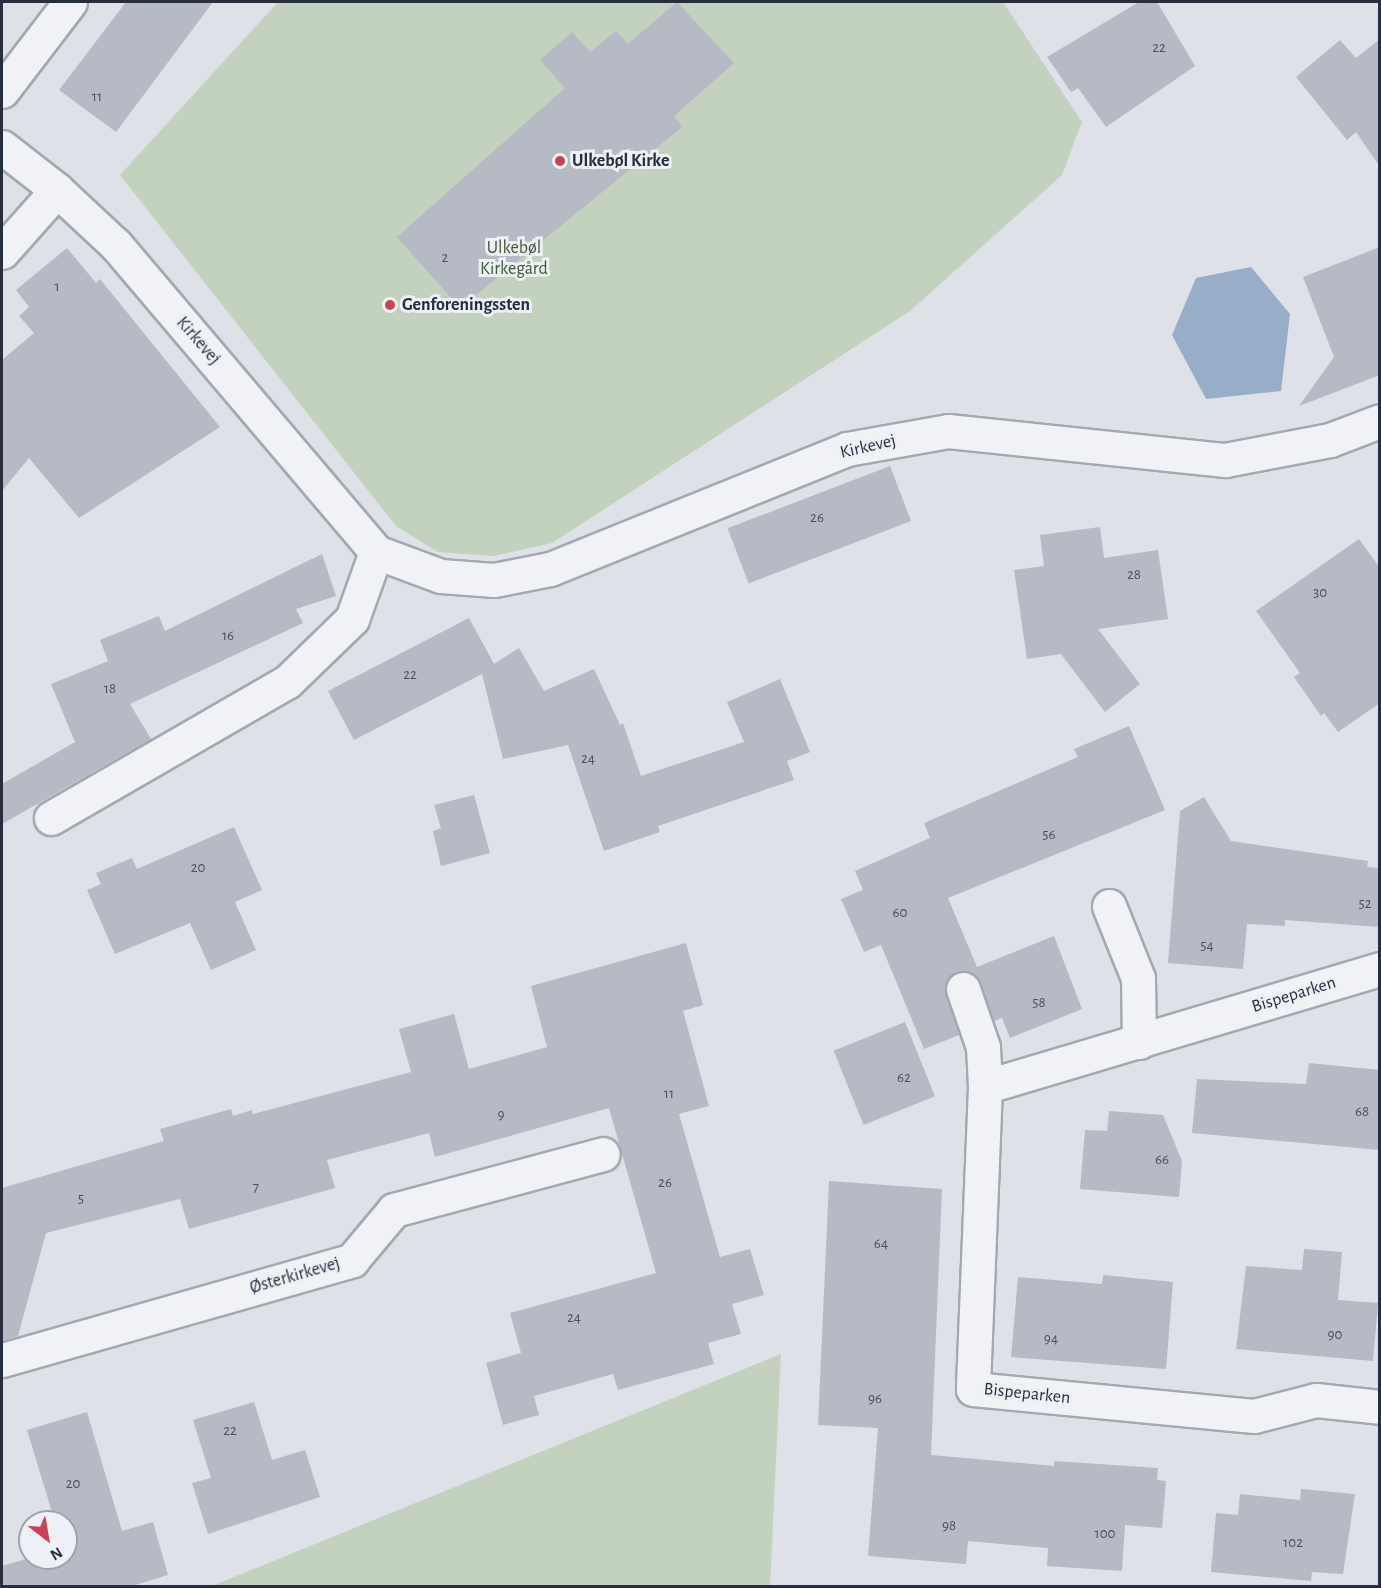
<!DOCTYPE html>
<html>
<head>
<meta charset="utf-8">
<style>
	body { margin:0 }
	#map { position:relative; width:1381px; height:1588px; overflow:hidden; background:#dee1e7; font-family:"Alegreya Sans",sans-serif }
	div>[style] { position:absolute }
	.green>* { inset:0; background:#c3d1bf }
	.water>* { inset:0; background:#98aec8 }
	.building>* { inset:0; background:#b5bac4; transform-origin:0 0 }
	.roads { filter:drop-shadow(2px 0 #a3a8b1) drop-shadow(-2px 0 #a3a8b1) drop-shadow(0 2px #a3a8b1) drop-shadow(0 -2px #a3a8b1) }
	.street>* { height:33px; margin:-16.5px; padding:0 16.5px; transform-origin:16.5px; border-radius:16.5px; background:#f0f2f6 }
	.dots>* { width:16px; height:16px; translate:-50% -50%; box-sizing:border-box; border:3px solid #edf0f5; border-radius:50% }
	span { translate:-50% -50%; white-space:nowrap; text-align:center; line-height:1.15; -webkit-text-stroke:6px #edf0f5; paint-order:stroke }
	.number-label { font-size:15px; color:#4a5260 }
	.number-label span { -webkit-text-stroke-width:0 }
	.poi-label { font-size:18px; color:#272f3e; font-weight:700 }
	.left { translate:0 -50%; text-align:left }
	.park-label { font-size:18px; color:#3a5a34 }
	.street-label { font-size:18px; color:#272f3e }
	.frame { position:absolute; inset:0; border:3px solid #272f3e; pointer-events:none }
	.north { position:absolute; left:18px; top:1510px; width:60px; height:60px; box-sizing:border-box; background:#edf0f5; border:2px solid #9ea3ac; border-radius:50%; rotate:149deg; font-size:16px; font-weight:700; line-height:24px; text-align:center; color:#272f3e }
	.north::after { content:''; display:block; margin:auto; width:21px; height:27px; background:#ce4153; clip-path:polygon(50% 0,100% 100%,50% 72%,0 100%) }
</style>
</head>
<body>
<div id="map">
	<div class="green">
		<i style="clip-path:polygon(278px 2px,1003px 2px,1082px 122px,1062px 175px,910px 311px,552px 543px,494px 556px,438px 552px,396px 526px,120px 175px)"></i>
		<i style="clip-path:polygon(781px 1354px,770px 1586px,212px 1586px)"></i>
	</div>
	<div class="water">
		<i style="clip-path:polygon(1251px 267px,1290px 314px,1281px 391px,1206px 399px,1172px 335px,1196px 278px)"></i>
	</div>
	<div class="building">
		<i style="clip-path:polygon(126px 2px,213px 2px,116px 132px,59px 90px)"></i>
		<i style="clip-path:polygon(677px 2px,734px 63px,674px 116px,682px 127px,460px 308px,397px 237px,565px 88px,540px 60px,572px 32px,590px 52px,616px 31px,628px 44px)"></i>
		<i style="clip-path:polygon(1139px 2px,1157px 2px,1195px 66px,1106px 127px,1078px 88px,1071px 92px,1047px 57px)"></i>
		<i style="clip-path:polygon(1380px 39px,1380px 167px,1356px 132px,1347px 140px,1296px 77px,1340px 40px,1356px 58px)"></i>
		<i style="clip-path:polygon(1380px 247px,1380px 375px,1299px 406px,1334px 357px,1303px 277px)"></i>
		<i style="clip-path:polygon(67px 248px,96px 283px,100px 279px,220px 427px,79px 518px,29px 458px,2px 491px,2px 360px,34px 333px,19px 316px,29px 307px,16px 290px)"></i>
		<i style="left:890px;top:466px;width:59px;height:174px;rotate:69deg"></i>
		<i style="clip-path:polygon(1100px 527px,1104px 558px,1158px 550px,1168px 619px,1098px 629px,1140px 684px,1105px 712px,1061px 654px,1027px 659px,1014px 570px,1044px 566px,1040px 535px)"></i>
		<i style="clip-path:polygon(1359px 539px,1380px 568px,1380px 703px,1338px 732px,1324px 713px,1321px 716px,1294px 677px,1300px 673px,1256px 611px)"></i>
		<i style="clip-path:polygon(322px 554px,336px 596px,296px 609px,303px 623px,130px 704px,151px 739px,2px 824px,2px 784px,75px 742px,51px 684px,108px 661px,100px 640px,159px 616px,165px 631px)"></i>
		<i style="clip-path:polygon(469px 618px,494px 664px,519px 648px,544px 691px,594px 669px,620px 725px,623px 723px,641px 776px,744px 742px,727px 702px,780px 679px,810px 752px,787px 761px,794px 780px,658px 826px,660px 832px,604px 851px,568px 745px,503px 759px,482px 674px,354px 740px,328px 691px)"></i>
		<i style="clip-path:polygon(1129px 726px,1165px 810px,948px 898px,977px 967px,1054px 936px,1082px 1009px,1010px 1038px,1002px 1018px,994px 1021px,976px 975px,957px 971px,945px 986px,959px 1035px,924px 1049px,881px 945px,864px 952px,841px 899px,863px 890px,855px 871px,930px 838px,924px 823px,1078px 757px,1074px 749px)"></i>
		<i style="clip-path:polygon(474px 795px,490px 853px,441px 866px,433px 831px,441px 828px,434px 805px)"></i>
		<i style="clip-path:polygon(1204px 797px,1231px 841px,1368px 861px,1367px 867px,1380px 868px,1380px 927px,1285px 920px,1285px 926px,1247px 924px,1243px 969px,1168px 963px,1180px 811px)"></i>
		<i style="clip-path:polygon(234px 827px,262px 890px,235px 902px,256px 950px,211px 970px,190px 923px,115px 954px,87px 890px,101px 884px,96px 873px,132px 858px,137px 869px)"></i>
		<i style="clip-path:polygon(686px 943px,703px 1005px,683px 1011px,709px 1106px,679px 1114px,720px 1257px,750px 1249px,764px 1295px,732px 1304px,741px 1334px,708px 1343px,714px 1364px,618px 1390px,613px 1374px,534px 1396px,539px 1415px,503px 1425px,486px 1363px,521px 1353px,510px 1313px,656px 1273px,609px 1108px,435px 1157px,429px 1133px,327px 1160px,335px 1188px,189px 1229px,180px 1199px,46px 1233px,18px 1336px,2px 1341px,2px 1188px,164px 1141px,160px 1129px,231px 1109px,233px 1116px,252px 1110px,253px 1114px,411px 1072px,399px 1029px,454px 1014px,469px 1069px,547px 1047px,531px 986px)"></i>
		<i style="left:905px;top:1022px;width:80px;height:77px;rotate:68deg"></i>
		<i style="clip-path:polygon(1309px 1063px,1380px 1070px,1380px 1150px,1192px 1133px,1197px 1079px,1306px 1084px)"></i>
		<i style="clip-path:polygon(1109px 1111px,1163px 1115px,1182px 1161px,1179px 1197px,1080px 1189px,1085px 1130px,1107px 1131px)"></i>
		<i style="clip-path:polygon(829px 1181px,942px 1189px,931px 1455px,1054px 1466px,1054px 1461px,1158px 1468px,1157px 1480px,1166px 1481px,1162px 1528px,1125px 1525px,1122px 1571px,1047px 1566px,1048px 1548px,968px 1541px,966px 1564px,868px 1556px,878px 1428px,818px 1425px)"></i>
		<i style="clip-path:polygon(1304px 1249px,1342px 1252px,1338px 1300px,1378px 1303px,1373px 1361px,1236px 1349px,1246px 1266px,1302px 1270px)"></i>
		<i style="clip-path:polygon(1103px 1275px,1173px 1282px,1166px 1369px,1011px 1357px,1018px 1277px,1102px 1284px)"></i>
		<i style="clip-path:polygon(254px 1402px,272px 1460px,305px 1450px,320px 1497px,208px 1534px,192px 1483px,211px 1478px,193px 1420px)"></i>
		<i style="clip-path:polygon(87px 1412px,122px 1531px,153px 1522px,168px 1575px,129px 1587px,2px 1587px,2px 1566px,30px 1558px,66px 1558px,66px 1522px,55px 1522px,27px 1430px)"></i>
		<i style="clip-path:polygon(1301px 1489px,1355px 1494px,1343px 1574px,1312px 1572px,1311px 1581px,1211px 1572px,1216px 1513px,1238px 1515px,1240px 1494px,1300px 1500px)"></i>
	</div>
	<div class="roads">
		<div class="street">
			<i style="left:2px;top:91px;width:112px;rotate:-52.6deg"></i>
			<i style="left:2px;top:147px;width:70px;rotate:38deg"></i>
			<i style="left:57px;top:190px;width:81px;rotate:43deg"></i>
			<i style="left:116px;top:245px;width:402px;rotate:49.7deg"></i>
			<i style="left:376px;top:552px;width:69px;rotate:20.3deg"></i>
			<i style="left:441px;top:576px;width:53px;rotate:4.3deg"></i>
			<i style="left:494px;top:580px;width:57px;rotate:-11.1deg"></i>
			<i style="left:550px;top:569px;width:320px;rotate:-22deg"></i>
			<i style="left:847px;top:449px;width:103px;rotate:-10.1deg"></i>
			<i style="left:948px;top:431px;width:279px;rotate:6deg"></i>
			<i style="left:1225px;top:460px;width:107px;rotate:-10.8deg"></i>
			<i style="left:1330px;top:440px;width:53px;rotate:-20.8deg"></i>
			<i style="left:2px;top:252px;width:83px;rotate:-48.4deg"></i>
			<i style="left:51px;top:818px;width:272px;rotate:-30deg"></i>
			<i style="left:287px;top:682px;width:91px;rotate:-44.1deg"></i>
			<i style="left:352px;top:619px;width:71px;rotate:-70.3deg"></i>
			<i style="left:1109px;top:906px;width:78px;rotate:68.1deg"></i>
			<i style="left:1138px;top:978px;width:64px;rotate:89.1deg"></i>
			<i style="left:1380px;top:969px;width:412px;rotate:163.4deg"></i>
			<i style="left:985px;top:1087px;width:302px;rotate:92.3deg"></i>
			<i style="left:973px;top:1389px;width:282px;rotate:5.5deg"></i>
			<i style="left:1254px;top:1416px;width:64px;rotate:-14.5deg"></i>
			<i style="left:1316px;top:1400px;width:64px;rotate:6.2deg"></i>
			<i style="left:963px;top:989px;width:61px;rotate:71deg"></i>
			<i style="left:983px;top:1047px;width:40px;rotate:87.1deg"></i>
			<i style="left:2px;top:1360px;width:364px;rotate:-15.9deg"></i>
			<i style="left:352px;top:1260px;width:65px;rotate:-50deg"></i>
			<i style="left:394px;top:1210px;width:216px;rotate:-15deg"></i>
		</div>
	</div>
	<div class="dots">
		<i style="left:560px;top:161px;background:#ce4153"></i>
		<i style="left:390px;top:305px;background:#ce4153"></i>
	</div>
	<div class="number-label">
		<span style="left:1159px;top:48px">22</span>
		<span style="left:97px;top:97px">11</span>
		<span style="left:445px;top:258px">2</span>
		<span style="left:57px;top:287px">1</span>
		<span style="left:817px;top:518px">26</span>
		<span style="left:1134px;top:575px">28</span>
		<span style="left:1320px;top:593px">30</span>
		<span style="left:228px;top:636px">16</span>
		<span style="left:410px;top:675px">22</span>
		<span style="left:110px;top:689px">18</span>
		<span style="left:588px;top:759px">24</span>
		<span style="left:1049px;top:835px">56</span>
		<span style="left:198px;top:868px">20</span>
		<span style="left:1365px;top:904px">52</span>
		<span style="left:900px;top:913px">60</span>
		<span style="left:1207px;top:946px">54</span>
		<span style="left:1039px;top:1003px">58</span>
		<span style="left:904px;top:1078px">62</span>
		<span style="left:669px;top:1094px">11</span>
		<span style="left:1362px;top:1112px">68</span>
		<span style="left:501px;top:1115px">9</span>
		<span style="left:1162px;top:1160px">66</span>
		<span style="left:665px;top:1183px">26</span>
		<span style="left:256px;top:1188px">7</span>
		<span style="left:81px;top:1199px">5</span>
		<span style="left:881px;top:1244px">64</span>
		<span style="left:574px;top:1318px">24</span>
		<span style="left:1335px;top:1335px">90</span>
		<span style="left:1051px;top:1339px">94</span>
		<span style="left:875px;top:1399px">96</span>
		<span style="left:230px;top:1431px">22</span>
		<span style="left:73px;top:1484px">20</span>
		<span style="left:949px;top:1526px">98</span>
		<span style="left:1105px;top:1534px">100</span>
		<span style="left:1293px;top:1543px">102</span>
	</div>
	<div class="poi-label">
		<span class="left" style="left:572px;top:161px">Ulkebøl Kirke</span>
		<span class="left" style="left:402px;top:305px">Genforeningssten</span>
	</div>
	<div class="park-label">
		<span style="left:514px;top:259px">Ulkebøl<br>Kirkegård</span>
	</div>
	<div class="street-label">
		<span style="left:198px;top:341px;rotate:49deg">Kirkevej</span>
		<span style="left:868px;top:447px;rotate:-13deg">Kirkevej</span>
		<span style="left:1294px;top:995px;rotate:-17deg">Bispeparken</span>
		<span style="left:295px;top:1276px;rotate:-16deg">Østerkirkevej</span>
		<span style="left:1027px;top:1394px;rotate:6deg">Bispeparken</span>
	</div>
	<div class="frame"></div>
	<div class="north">N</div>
</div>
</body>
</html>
